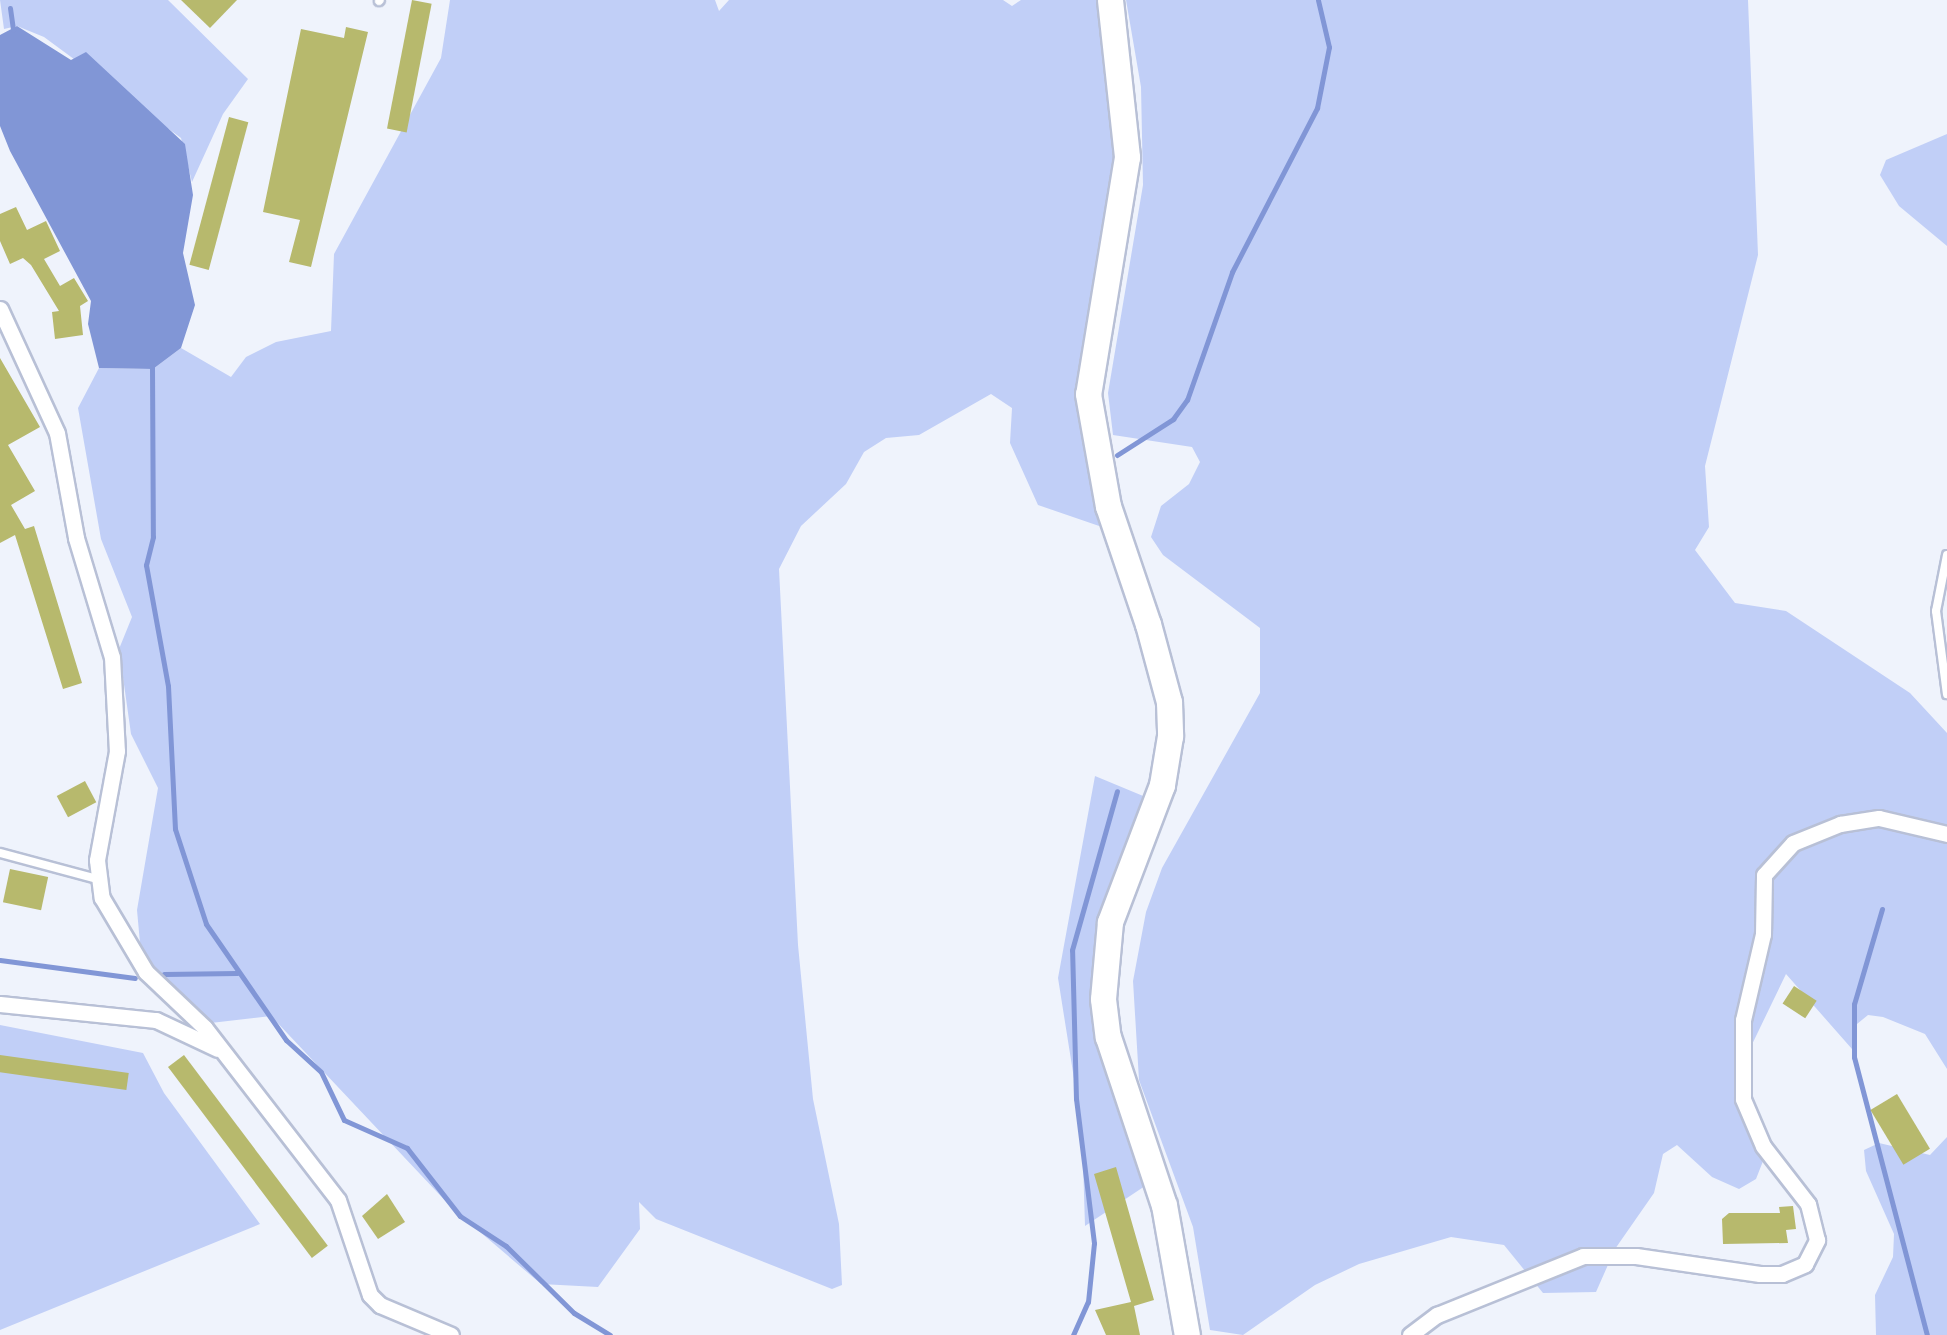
<!DOCTYPE html>
<html>
<head>
<meta charset="utf-8">
<style>
	body { margin:0 }
	#map { position:relative; width:1947px; height:1335px; overflow:hidden; background:#eff3fc; font-family:Rubik,sans-serif }
	div>[style] { position:absolute }
	.green>* { inset:0; background:#c1cff7 }
	.water>* { inset:0; background:#8196d6 }
	.stream>* { height:5px; margin:-2.5px; padding:0 2.5px; transform-origin:2.5px; border-radius:2.5px; background:#8196d6 }
	.building>* { inset:0; background:#b7b96d; transform-origin:0 0 }
	.roads { filter:drop-shadow(2px 0 #b8c0d6) drop-shadow(-2px 0 #b8c0d6) drop-shadow(0 2px #b8c0d6) drop-shadow(0 -2px #b8c0d6) }
	.service>* { height:8px; margin:-4px; padding:0 4px; transform-origin:4px; border-radius:4px; background:#fff }
	.minor>* { height:15px; margin:-7.5px; padding:0 7.5px; transform-origin:7.5px; border-radius:7.5px; background:#fff }
	.primary>* { height:25px; margin:-12.5px; padding:0 12.5px; transform-origin:12.5px; border-radius:12.5px; background:#fff }
	span { translate:-50% -50%; white-space:nowrap; text-align:center; line-height:1.15; -webkit-text-stroke:9px #eff3fc; paint-order:stroke }
</style>
</head>
<body>
<div id="map">
	<div class="green">
		<i style="clip-path:polygon(0 0,168px 0,248px 79px,223px 114px,192px 182px,181px 138px,44px 37px,17px 26px,4px 29px)"></i>
		<i style="clip-path:polygon(450px 0,715px 0,719px 11px,729px 0,1003px 0,1012px 6px,1021px 0,1099px 0,1119px 152px,1098px 306px,1105px 528px,1038px 505px,1010px 443px,1012px 408px,991px 394px,919px 435px,886px 438px,864px 452px,846px 484px,801px 526px,779px 569px,798px 945px,813px 1099px,839px 1224px,842px 1285px,832px 1289px,656px 1219px,639px 1202px,640px 1229px,598px 1287px,541px 1284px,453px 1209px,271px 1016px,202px 1024px,156px 973px,140px 943px,137px 910px,158px 788px,131px 734px,119px 649px,132px 617px,101px 539px,78px 408px,99px 368px,153px 369px,181px 348px,231px 377px,246px 357px,276px 342px,331px 331px,334px 254px,441px 58px)"></i>
		<i style="clip-path:polygon(1126px 0,1748px 0,1758px 255px,1705px 466px,1709px 527px,1695px 550px,1735px 603px,1786px 611px,1910px 693px,1947px 733px,1947px 1069px,1925px 1034px,1883px 1017px,1868px 1015px,1857px 1024px,1852px 1049px,1786px 974px,1744px 1061px,1748px 1113px,1765px 1156px,1756px 1179px,1739px 1189px,1712px 1177px,1677px 1145px,1663px 1154px,1654px 1193px,1615px 1249px,1596px 1292px,1543px 1293px,1504px 1245px,1451px 1237px,1359px 1264px,1315px 1285px,1243px 1335px,1210px 1330px,1193px 1227px,1139px 1080px,1133px 981px,1146px 912px,1162px 868px,1260px 693px,1260px 628px,1163px 555px,1151px 537px,1161px 506px,1189px 484px,1200px 462px,1192px 447px,1113px 435px,1108px 393px,1143px 185px,1141px 87px)"></i>
		<i style="clip-path:polygon(1947px 134px,1947px 246px,1899px 206px,1880px 175px,1886px 160px)"></i>
		<i style="clip-path:polygon(1095px 776px,1160px 803px,1108px 979px,1148px 1184px,1085px 1226px,1082px 1129px,1058px 978px)"></i>
		<i style="clip-path:polygon(0 1025px,143px 1053px,164px 1093px,260px 1224px,0 1330px)"></i>
		<i style="clip-path:polygon(1947px 1137px,1947px 1335px,1876px 1335px,1875px 1295px,1893px 1257px,1894px 1234px,1866px 1171px,1864px 1150px,1879px 1143px,1930px 1155px)"></i>
	</div>
	<div class="water">
		<i style="clip-path:polygon(17px 26px,71px 60px,86px 52px,185px 144px,193px 195px,183px 253px,195px 305px,181px 348px,153px 369px,99px 368px,88px 324px,91px 301px,10px 151px,0 126px,0 35px)"></i>
	</div>
	<div class="stream">
		<i style="left:10px;top:8px;width:22px;rotate:82deg"></i>
		<i style="left:152px;top:367px;width:170px;rotate:89.7deg"></i>
		<i style="left:153px;top:537px;width:29px;rotate:104deg"></i>
		<i style="left:146px;top:565px;width:123px;rotate:79.7deg"></i>
		<i style="left:168px;top:686px;width:143px;rotate:87.2deg"></i>
		<i style="left:175px;top:829px;width:100px;rotate:71.9deg"></i>
		<i style="left:206px;top:924px;width:141px;rotate:55.4deg"></i>
		<i style="left:286px;top:1040px;width:47px;rotate:42.4deg"></i>
		<i style="left:321px;top:1072px;width:53px;rotate:64.4deg"></i>
		<i style="left:344px;top:1120px;width:69px;rotate:24deg"></i>
		<i style="left:407px;top:1148px;width:86px;rotate:52.1deg"></i>
		<i style="left:460px;top:1216px;width:55px;rotate:33.1deg"></i>
		<i style="left:506px;top:1246px;width:95px;rotate:44.6deg"></i>
		<i style="left:574px;top:1313px;width:42px;rotate:31.4deg"></i>
		<i style="left:1117px;top:455px;width:67px;rotate:-32.7deg"></i>
		<i style="left:1173px;top:419px;width:24px;rotate:-54deg"></i>
		<i style="left:1187px;top:400px;width:136px;rotate:-70.6deg"></i>
		<i style="left:1232px;top:272px;width:185px;rotate:-62.6deg"></i>
		<i style="left:1317px;top:108px;width:62px;rotate:-78.9deg"></i>
		<i style="left:1329px;top:47px;width:48px;rotate:-103.2deg"></i>
		<i style="left:1882px;top:909px;width:99px;rotate:106.4deg"></i>
		<i style="left:1854px;top:1004px;width:53px;rotate:90deg"></i>
		<i style="left:1854px;top:1057px;width:287px;rotate:75.3deg"></i>
		<i style="left:0;top:960px;width:136px;rotate:7.6deg"></i>
		<i style="left:164px;top:974px;width:73px;rotate:-0.8deg"></i>
		<i style="left:1073px;top:1335px;width:36px;rotate:-66deg"></i>
		<i style="left:1088px;top:1302px;width:59px;rotate:-84.2deg"></i>
		<i style="left:1094px;top:1243px;width:145px;rotate:-97.1deg"></i>
		<i style="left:1076px;top:1099px;width:149px;rotate:-91.5deg"></i>
		<i style="left:1072px;top:950px;width:165px;rotate:-74.2deg"></i>
	</div>
	<div class="building">
		<i style="clip-path:polygon(181px 0,237px 0,210px 28px)"></i>
		<i style="left:412px;top:0;width:20px;height:131px;rotate:11deg"></i>
		<i style="clip-path:polygon(346px 27px,368px 32px,311px 267px,289px 262px,300px 220px,263px 212px,301px 29px,344px 38px)"></i>
		<i style="left:229px;top:117px;width:20px;height:153px;rotate:15deg"></i>
		<i style="clip-path:polygon(16px 207px,27px 230px,46px 221px,60px 251px,44px 259px,60px 286px,74px 278px,88px 301px,80px 306px,83px 335px,55px 339px,52px 312px,59px 311px,31px 265px,23px 258px,10px 264px,0 241px,0 214px)"></i>
		<i style="clip-path:polygon(0 358px,40px 427px,8px 445px,35px 491px,11px 505px,25px 529px,34px 526px,82px 683px,63px 689px,15px 535px,0 543px)"></i>
		<i style="left:85px;top:781px;width:24px;height:32px;rotate:62deg"></i>
		<i style="left:10px;top:869px;width:39px;height:34px;rotate:12deg"></i>
		<i style="left:1794px;top:986px;width:27px;height:21px;rotate:33deg"></i>
		<i style="left:0;top:1055px;width:130px;height:17px;rotate:8deg"></i>
		<i style="left:184px;top:1055px;width:239px;height:20px;rotate:53deg"></i>
		<i style="left:1897px;top:1094px;width:64px;height:31px;rotate:59deg"></i>
		<i style="clip-path:polygon(1116px 1167px,1154px 1300px,1134px 1306px,1140px 1335px,1106px 1335px,1095px 1310px,1131px 1302px,1094px 1174px)"></i>
		<i style="clip-path:polygon(387px 1194px,405px 1222px,378px 1239px,362px 1216px)"></i>
		<i style="clip-path:polygon(1793px 1206px,1796px 1229px,1786px 1230px,1788px 1243px,1723px 1244px,1722px 1219px,1729px 1213px,1780px 1213px,1779px 1207px)"></i>
	</div>
	<div class="roads">
		<div class="service">
			<i style="left:379px;top:1px;width:1px;rotate:-45deg"></i>
			<i style="left:1947px;top:555px;width:57px;rotate:101.1deg"></i>
			<i style="left:1936px;top:611px;width:84px;rotate:82.5deg"></i>
			<i style="left:0;top:853px;width:100px;rotate:15deg"></i>
		</div>
		<div class="minor">
			<i style="left:0;top:309px;width:136px;rotate:65.3deg"></i>
			<i style="left:57px;top:433px;width:107px;rotate:79.7deg"></i>
			<i style="left:76px;top:538px;width:124px;rotate:73.2deg"></i>
			<i style="left:112px;top:657px;width:94px;rotate:87deg"></i>
			<i style="left:117px;top:751px;width:111px;rotate:100.4deg"></i>
			<i style="left:97px;top:860px;width:38px;rotate:83deg"></i>
			<i style="left:102px;top:898px;width:86px;rotate:59.3deg"></i>
			<i style="left:146px;top:972px;width:81px;rotate:43.5deg"></i>
			<i style="left:205px;top:1028px;width:217px;rotate:52.3deg"></i>
			<i style="left:338px;top:1200px;width:100px;rotate:71.4deg"></i>
			<i style="left:370px;top:1295px;width:14px;rotate:45deg"></i>
			<i style="left:380px;top:1305px;width:77px;rotate:22.9deg"></i>
			<i style="left:0;top:1004px;width:157px;rotate:5.9deg"></i>
			<i style="left:156px;top:1020px;width:68px;rotate:25.1deg"></i>
			<i style="left:1410px;top:1335px;width:34px;rotate:-37deg"></i>
			<i style="left:1437px;top:1315px;width:157px;rotate:-22deg"></i>
			<i style="left:1583px;top:1256px;width:53px"></i>
			<i style="left:1636px;top:1256px;width:125px;rotate:8.3deg"></i>
			<i style="left:1760px;top:1274px;width:22px"></i>
			<i style="left:1782px;top:1274px;width:25px;rotate:-23deg"></i>
			<i style="left:1805px;top:1264px;width:27px;rotate:-63deg"></i>
			<i style="left:1817px;top:1240px;width:37px;rotate:-104deg"></i>
			<i style="left:1808px;top:1204px;width:73px;rotate:-127.8deg"></i>
			<i style="left:1763px;top:1146px;width:51px;rotate:-113.1deg"></i>
			<i style="left:1743px;top:1099px;width:79px;rotate:-90deg"></i>
			<i style="left:1743px;top:1020px;width:88px;rotate:-76.9deg"></i>
			<i style="left:1763px;top:934px;width:59px;rotate:-89deg"></i>
			<i style="left:1764px;top:875px;width:43px;rotate:-47.8deg"></i>
			<i style="left:1793px;top:843px;width:51px;rotate:-22deg"></i>
			<i style="left:1840px;top:824px;width:39px;rotate:-9deg"></i>
			<i style="left:1879px;top:818px;width:70px;rotate:13.2deg"></i>
		</div>
		<div class="primary">
			<i style="left:1110px;top:0;width:158px;rotate:83.8deg"></i>
			<i style="left:1127px;top:157px;width:240px;rotate:99.3deg"></i>
			<i style="left:1088px;top:394px;width:114px;rotate:79.9deg"></i>
			<i style="left:1108px;top:506px;width:125px;rotate:71.3deg"></i>
			<i style="left:1148px;top:624px;width:81px;rotate:74.9deg"></i>
			<i style="left:1169px;top:702px;width:34px;rotate:88deg"></i>
			<i style="left:1170px;top:736px;width:50px;rotate:99.3deg"></i>
			<i style="left:1162px;top:785px;width:147px;rotate:110.8deg"></i>
			<i style="left:1110px;top:922px;width:77px;rotate:95.2deg"></i>
			<i style="left:1103px;top:999px;width:38px;rotate:83deg"></i>
			<i style="left:1108px;top:1037px;width:177px;rotate:71.6deg"></i>
			<i style="left:1164px;top:1205px;width:132px;rotate:80deg"></i>
		</div>
	</div>
</div>
</body>
</html>
